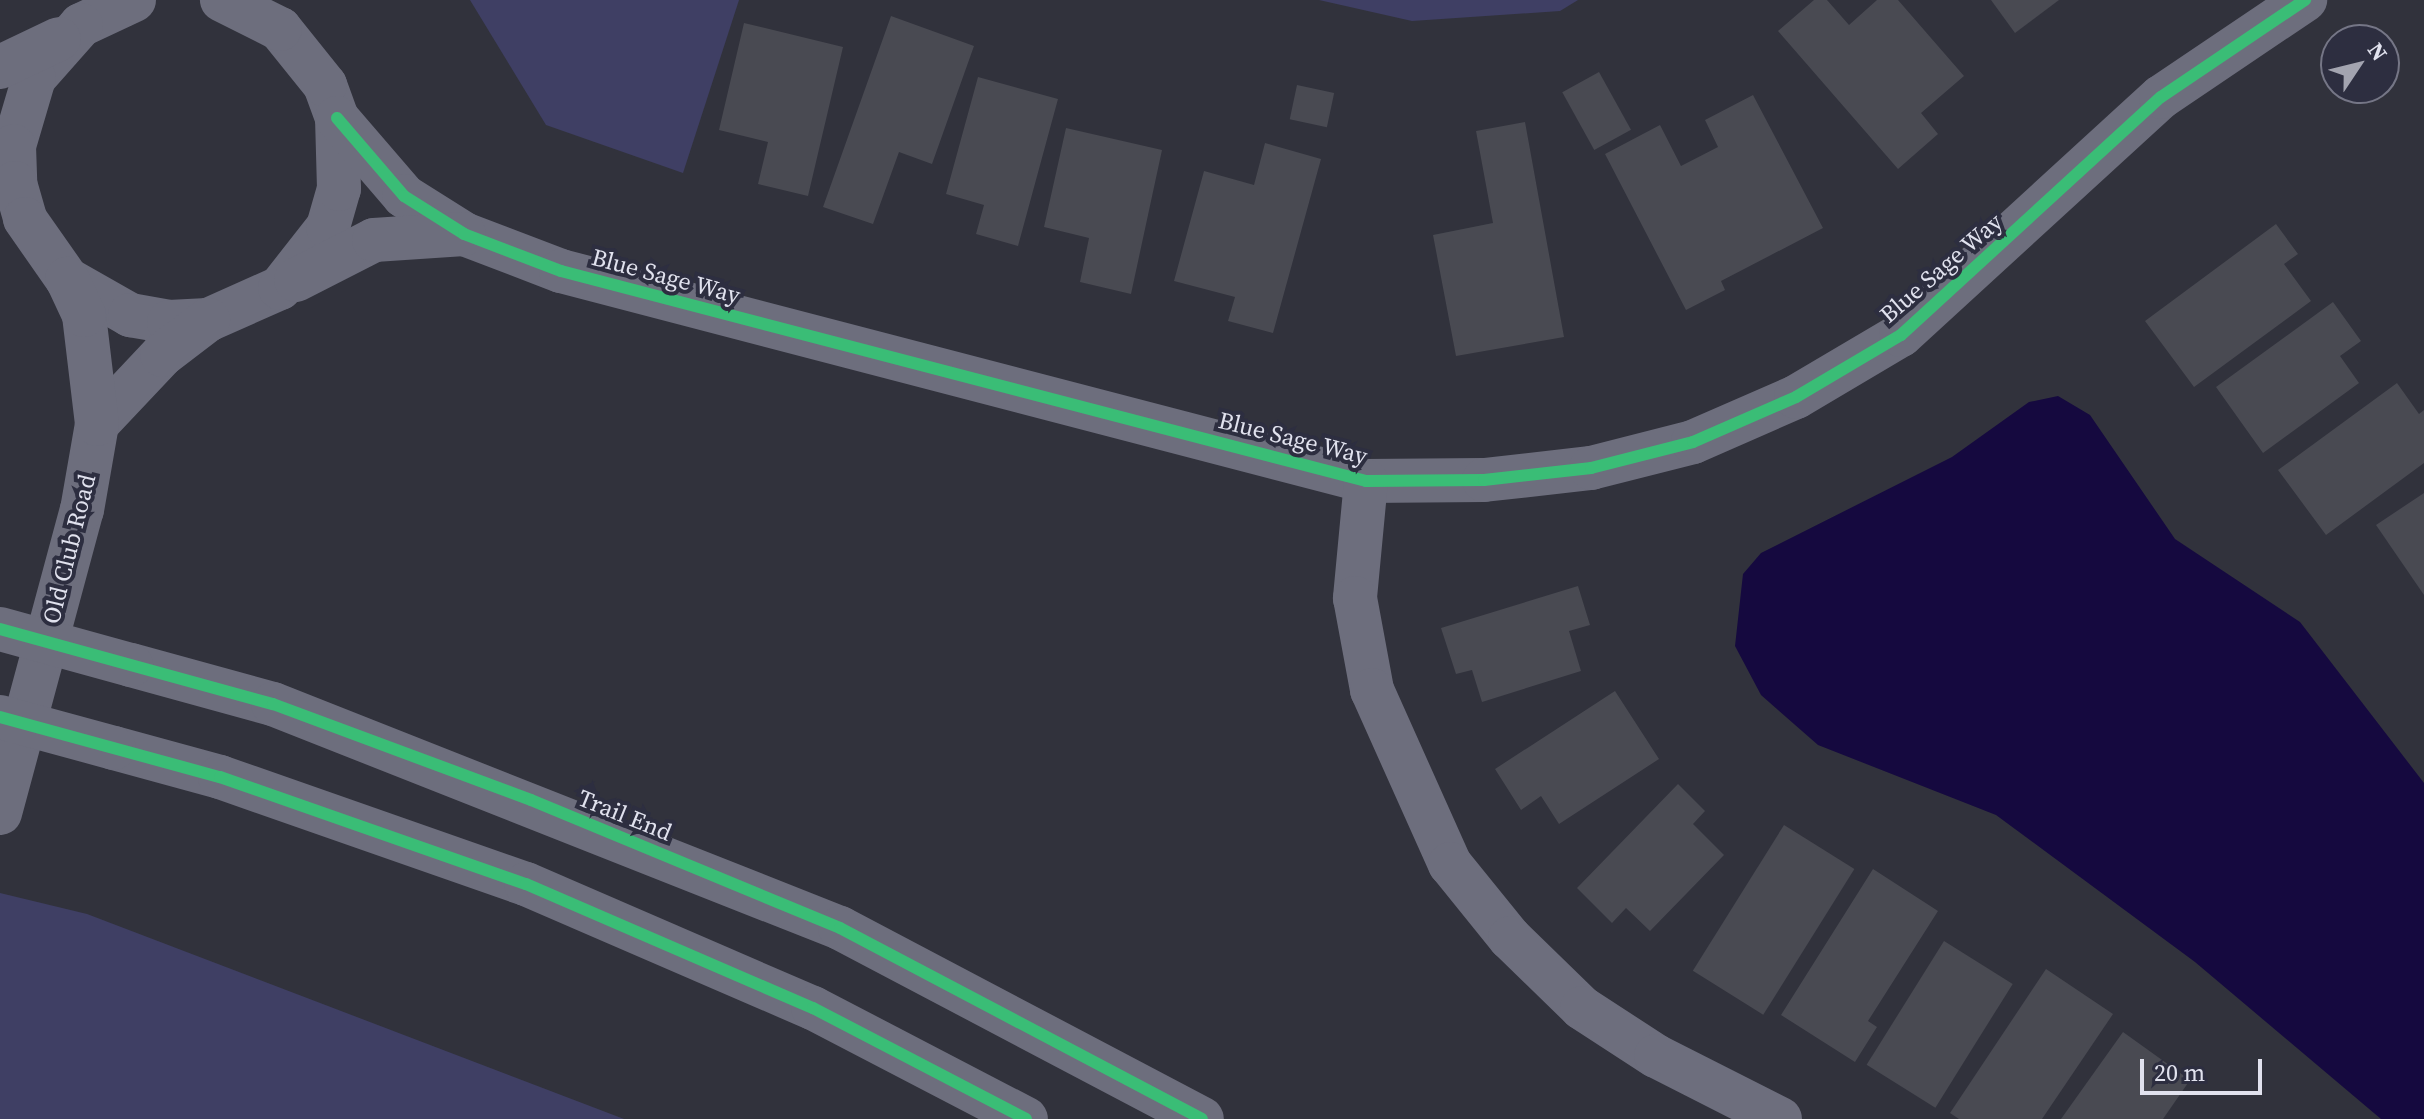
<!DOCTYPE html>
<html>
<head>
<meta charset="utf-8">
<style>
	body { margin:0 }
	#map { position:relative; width:2424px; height:1119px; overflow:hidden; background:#31323c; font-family:"Source Serif 4",serif }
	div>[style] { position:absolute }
	.green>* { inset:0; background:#3f3f64 }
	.water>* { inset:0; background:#15093f }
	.building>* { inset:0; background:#494a52; transform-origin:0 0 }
	.minor>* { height:44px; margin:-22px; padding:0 22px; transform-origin:22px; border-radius:22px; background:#6d6e7d }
	.tertiary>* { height:44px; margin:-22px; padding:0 22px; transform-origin:22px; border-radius:22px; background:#6d6e7d }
	.tertiary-bridge>* { height:44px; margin:-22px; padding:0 22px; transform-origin:22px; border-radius:22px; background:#6d6e7d }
	.cycleway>* { height:12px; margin:-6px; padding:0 6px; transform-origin:6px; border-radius:6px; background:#3abd76 }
	span { translate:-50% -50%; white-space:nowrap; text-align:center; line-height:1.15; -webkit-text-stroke:8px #2d2e40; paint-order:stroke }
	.street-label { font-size:24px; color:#e1e2ee }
	.north { position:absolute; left:2320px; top:24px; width:80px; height:80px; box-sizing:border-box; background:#2d2e40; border:2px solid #757686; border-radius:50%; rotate:55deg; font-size:22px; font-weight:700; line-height:32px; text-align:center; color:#e1e2ee }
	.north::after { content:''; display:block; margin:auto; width:28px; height:36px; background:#a3a4b0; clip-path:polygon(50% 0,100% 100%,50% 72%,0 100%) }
	.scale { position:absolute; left:2140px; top:1059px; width:122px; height:36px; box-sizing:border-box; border:4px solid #e1e2ee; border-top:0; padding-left:10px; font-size:24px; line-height:28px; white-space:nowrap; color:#e1e2ee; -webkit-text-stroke:6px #2d2e40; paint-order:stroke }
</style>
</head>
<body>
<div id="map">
	<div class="green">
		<i style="clip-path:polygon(470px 0,739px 0,683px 173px,546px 125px)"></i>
		<i style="clip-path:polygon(1319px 0,1578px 0,1560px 11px,1412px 21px)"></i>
		<i style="clip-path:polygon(0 893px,87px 914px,624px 1119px,0 1119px)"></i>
	</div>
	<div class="water">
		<i style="clip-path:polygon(2058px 396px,2090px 415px,2175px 539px,2300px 622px,2424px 783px,2424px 1119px,2381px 1119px,2195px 962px,1996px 815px,1818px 745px,1761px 695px,1735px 646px,1743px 574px,1761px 553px,1952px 457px,2029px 402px)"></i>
	</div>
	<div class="building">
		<i style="clip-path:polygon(1814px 0,1827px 0,1849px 25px,1877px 0,1898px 0,1964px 76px,1921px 113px,1938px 134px,1898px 169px,1778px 31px)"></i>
		<i style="clip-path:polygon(1991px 0,2059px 0,2015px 33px)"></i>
		<i style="clip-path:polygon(891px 16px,974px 46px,932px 164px,899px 152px,873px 224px,823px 207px)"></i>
		<i style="clip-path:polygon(744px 23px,843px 47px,808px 196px,758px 184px,768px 142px,719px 130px)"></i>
		<i style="left:1599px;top:72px;width:66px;height:42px;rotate:61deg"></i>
		<i style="clip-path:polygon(978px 77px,1058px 99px,1018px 246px,976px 234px,984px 205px,946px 194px)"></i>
		<i style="left:1297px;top:85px;width:38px;height:35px;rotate:12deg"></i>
		<i style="clip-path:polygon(1753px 95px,1823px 228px,1721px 281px,1725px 290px,1686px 310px,1605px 154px,1660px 125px,1681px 166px,1718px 147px,1705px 120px)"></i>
		<i style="clip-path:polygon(1525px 122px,1564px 337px,1456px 356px,1433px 235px,1493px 223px,1476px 131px)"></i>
		<i style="clip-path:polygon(1066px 128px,1162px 150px,1131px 294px,1080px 282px,1089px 238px,1044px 227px)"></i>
		<i style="clip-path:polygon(1265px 143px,1321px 159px,1273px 333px,1228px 321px,1235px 297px,1174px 281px,1204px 171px,1254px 185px)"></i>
		<i style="clip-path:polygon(2276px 224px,2298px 254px,2284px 264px,2311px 301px,2194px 387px,2145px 321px)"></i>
		<i style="clip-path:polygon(2333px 302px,2361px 341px,2340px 356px,2359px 383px,2263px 453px,2216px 387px)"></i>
		<i style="clip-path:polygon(2397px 383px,2419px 414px,2424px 410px,2424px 463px,2326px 535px,2278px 470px)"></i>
		<i style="clip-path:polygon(2424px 493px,2424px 595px,2376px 525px)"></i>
		<i style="clip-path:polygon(1578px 586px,1590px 625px,1569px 631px,1581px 671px,1482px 702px,1472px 670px,1456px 674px,1441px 628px)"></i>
		<i style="clip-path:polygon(1615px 691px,1659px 759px,1559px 824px,1541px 796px,1521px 810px,1495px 769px)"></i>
		<i style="clip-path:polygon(1678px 784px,1705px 811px,1693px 824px,1724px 855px,1650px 931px,1626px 908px,1612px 923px,1577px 888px)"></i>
		<i style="left:1784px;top:825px;width:83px;height:172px;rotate:32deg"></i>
		<i style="clip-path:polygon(1873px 869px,1938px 911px,1868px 1021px,1877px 1027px,1855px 1062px,1781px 1015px)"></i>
		<i style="left:1944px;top:941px;width:81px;height:146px;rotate:32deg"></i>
		<i style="clip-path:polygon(2046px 969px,2113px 1014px,2042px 1119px,1959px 1119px,1950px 1113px)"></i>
		<i style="clip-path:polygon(2123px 1032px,2190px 1080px,2163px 1119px,2061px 1119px)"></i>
	</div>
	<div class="minor">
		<i style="left:134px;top:0;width:59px;rotate:154.7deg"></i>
		<i style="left:81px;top:25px;width:71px;rotate:131.6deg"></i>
		<i style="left:34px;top:78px;width:71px;rotate:106.4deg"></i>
		<i style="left:14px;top:146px;width:37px;rotate:88deg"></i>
		<i style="left:15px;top:183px;width:37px;rotate:74deg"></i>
		<i style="left:25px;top:219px;width:73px;rotate:55deg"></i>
		<i style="left:67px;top:279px;width:73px;rotate:29.7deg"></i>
		<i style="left:130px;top:315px;width:40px;rotate:10deg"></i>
		<i style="left:169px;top:322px;width:39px;rotate:-3deg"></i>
		<i style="left:208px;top:320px;width:79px;rotate:-24deg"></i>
		<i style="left:280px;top:288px;width:78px;rotate:-51.8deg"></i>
		<i style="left:328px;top:227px;width:40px;rotate:-74deg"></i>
		<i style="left:339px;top:189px;width:71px;rotate:-91.6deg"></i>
		<i style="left:337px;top:118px;width:35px;rotate:-110deg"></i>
		<i style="left:325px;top:85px;width:72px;rotate:-128.8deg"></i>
		<i style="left:280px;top:29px;width:65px;rotate:-153.4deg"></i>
		<i style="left:0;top:67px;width:65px;rotate:-25.4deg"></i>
		<i style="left:337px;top:118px;width:103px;rotate:49.3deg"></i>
		<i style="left:404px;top:196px;width:71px;rotate:32.3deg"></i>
		<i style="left:464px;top:234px;width:104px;rotate:20.9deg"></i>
		<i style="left:561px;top:271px;width:832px;rotate:14.62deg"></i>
		<i style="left:1366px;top:481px;width:118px;rotate:-0.5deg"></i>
		<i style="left:1484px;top:480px;width:108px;rotate:-6.4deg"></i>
		<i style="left:1591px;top:468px;width:105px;rotate:-14.3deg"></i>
		<i style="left:1693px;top:442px;width:112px;rotate:-23.6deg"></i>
		<i style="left:1796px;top:397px;width:122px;rotate:-30.6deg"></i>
		<i style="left:1901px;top:335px;width:352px;rotate:-42.5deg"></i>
		<i style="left:2161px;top:97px;width:174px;rotate:-34deg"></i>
		<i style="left:296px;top:280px;width:88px;rotate:-27.1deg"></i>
		<i style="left:374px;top:240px;width:90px;rotate:-3.8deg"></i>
		<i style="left:97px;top:424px;width:95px;rotate:-46.7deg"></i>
		<i style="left:162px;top:355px;width:58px;rotate:-37.3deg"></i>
		<i style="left:1366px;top:481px;width:118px;rotate:95.4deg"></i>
		<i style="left:1355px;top:598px;width:94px;rotate:79.5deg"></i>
		<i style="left:1372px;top:690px;width:191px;rotate:65.9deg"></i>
		<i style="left:1450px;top:864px;width:95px;rotate:51deg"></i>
		<i style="left:1510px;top:938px;width:100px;rotate:44.2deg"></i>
		<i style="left:1582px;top:1008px;width:88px;rotate:33deg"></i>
		<i style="left:1656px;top:1056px;width:139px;rotate:26.9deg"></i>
		<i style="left:0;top:813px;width:314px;rotate:-74.9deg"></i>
		<i style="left:82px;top:510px;width:87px;rotate:-80.1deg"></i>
		<i style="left:97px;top:424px;width:110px;rotate:-96.8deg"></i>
		<i style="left:84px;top:315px;width:40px;rotate:-115deg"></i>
	</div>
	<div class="tertiary">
		<i style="left:131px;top:665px;width:147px;rotate:15.4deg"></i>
		<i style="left:273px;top:704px;width:610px;rotate:21.56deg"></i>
		<i style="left:840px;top:928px;width:409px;rotate:27.8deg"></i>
		<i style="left:114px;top:748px;width:110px;rotate:15.3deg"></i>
		<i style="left:220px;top:777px;width:324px;rotate:19.3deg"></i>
		<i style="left:526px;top:884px;width:313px;rotate:23.4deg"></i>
		<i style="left:813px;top:1008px;width:240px;rotate:27.5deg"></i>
	</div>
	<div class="tertiary-bridge">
		<i style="left:0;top:629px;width:136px;rotate:15.4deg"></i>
		<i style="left:0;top:717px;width:118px;rotate:15.2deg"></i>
	</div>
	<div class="cycleway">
		<i style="left:337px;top:118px;width:103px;rotate:49.3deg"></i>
		<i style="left:404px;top:196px;width:71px;rotate:32.3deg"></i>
		<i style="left:464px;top:234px;width:104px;rotate:20.9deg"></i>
		<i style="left:561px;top:271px;width:832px;rotate:14.62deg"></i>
		<i style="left:1366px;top:481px;width:118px;rotate:-0.5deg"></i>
		<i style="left:1484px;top:480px;width:108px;rotate:-6.4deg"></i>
		<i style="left:1591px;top:468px;width:105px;rotate:-14.3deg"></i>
		<i style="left:1693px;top:442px;width:112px;rotate:-23.6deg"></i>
		<i style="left:1796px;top:397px;width:122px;rotate:-30.6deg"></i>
		<i style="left:1901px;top:335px;width:352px;rotate:-42.5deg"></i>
		<i style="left:2161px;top:97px;width:174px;rotate:-34deg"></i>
		<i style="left:0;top:629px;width:283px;rotate:15.4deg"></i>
		<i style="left:273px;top:704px;width:275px;rotate:20.4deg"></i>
		<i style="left:531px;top:800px;width:334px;rotate:22.5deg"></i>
		<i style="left:840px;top:928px;width:409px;rotate:27.8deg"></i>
		<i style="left:0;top:717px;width:228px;rotate:15.3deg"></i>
		<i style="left:220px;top:777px;width:324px;rotate:19.3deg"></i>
		<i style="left:526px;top:884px;width:313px;rotate:23.4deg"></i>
		<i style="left:813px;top:1008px;width:240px;rotate:27.5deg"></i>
	</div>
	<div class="street-label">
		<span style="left:1941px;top:268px;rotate:-41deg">Blue Sage Way</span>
		<span style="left:666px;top:276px;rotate:15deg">Blue Sage Way</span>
		<span style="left:1293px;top:438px;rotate:14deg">Blue Sage Way</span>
		<span style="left:69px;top:549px;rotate:-76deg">Old Club Road</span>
		<span style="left:625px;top:815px;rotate:22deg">Trail End</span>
	</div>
	<div class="north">N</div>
	<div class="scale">20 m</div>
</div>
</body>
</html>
